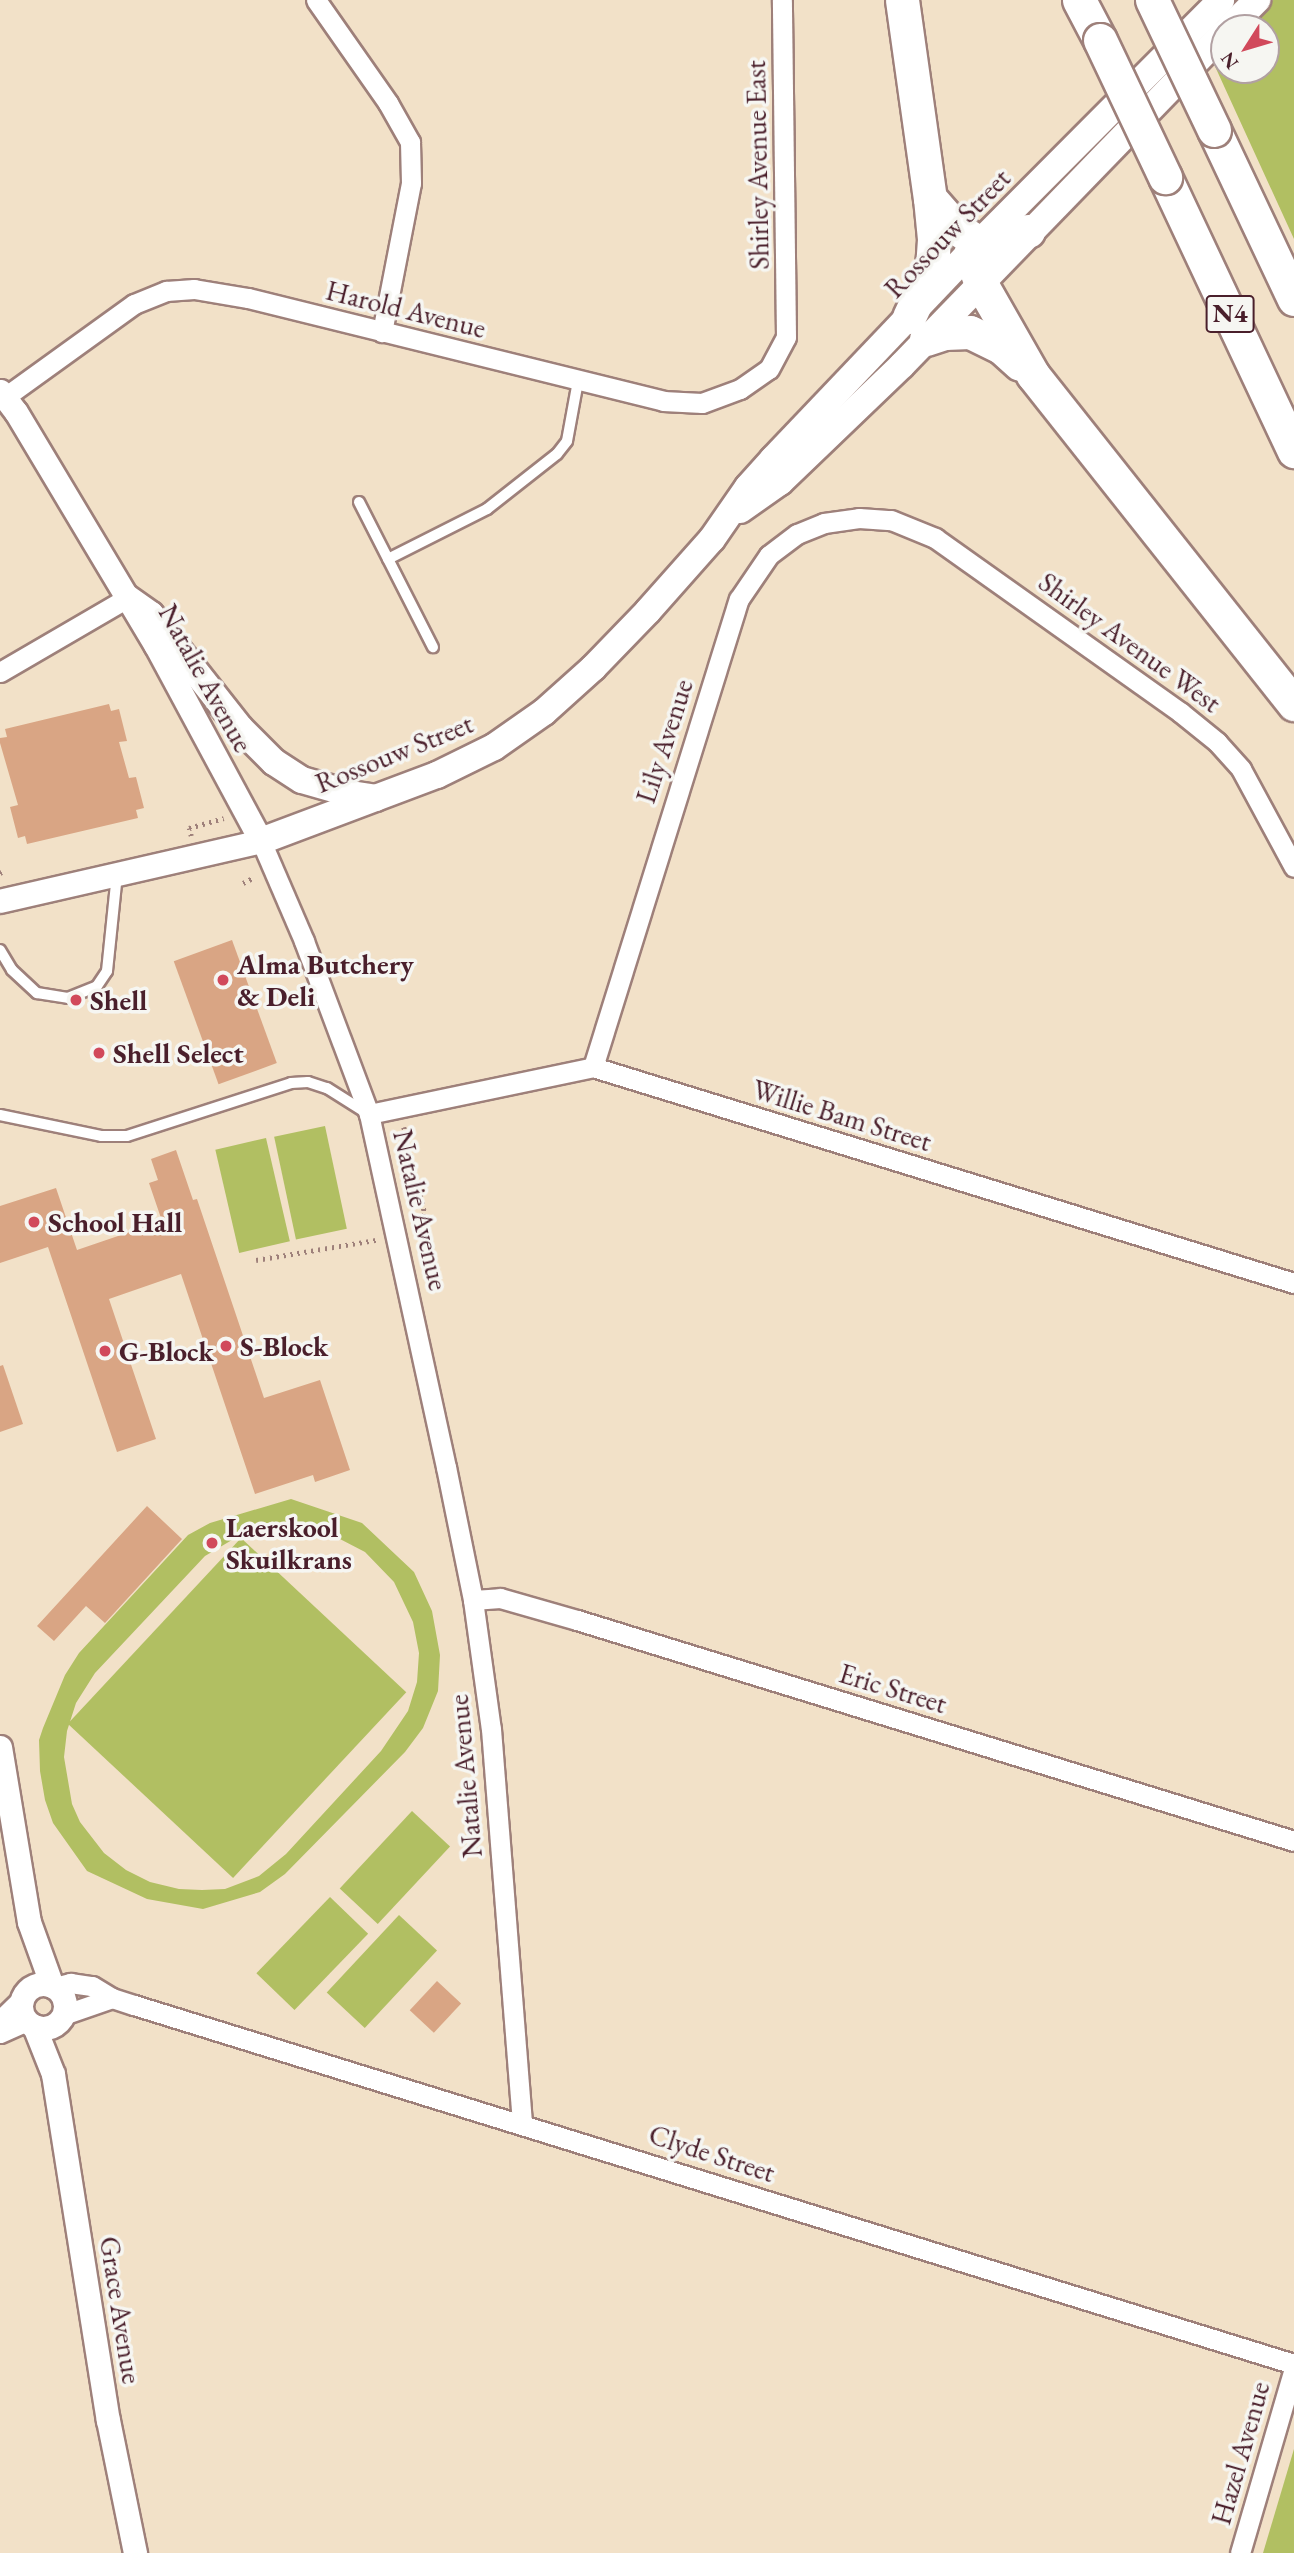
<!DOCTYPE html>
<html>
<head>
<meta charset="utf-8">
<style>
	body { margin:0 }
	#map { position:relative; width:1294px; height:2553px; overflow:hidden; background:#f2e1c8; font-family:"EB Garamond",serif }
	div>[style] { position:absolute }
	.green>* { inset:0; background:#b1bf62; transform-origin:0 0 }
	.building>* { inset:0; background:#d9a584; transform-origin:0 0 }
	.path>* { height:4.5px; margin-top:-2.25px; transform-origin:0; background:repeating-linear-gradient(90deg,#9e807a 0 2px,transparent 0 7px) }
	.roads { filter:drop-shadow(2px 0 #9e807a) drop-shadow(-2px 0 #9e807a) drop-shadow(0 2px #9e807a) drop-shadow(0 -2px #9e807a) }
	.service>* { height:10px; margin:-5px; padding:0 5px; transform-origin:5px; border-radius:5px; background:#fff }
	.minor>* { height:19px; margin:-9.5px; padding:0 9.5px; transform-origin:9.5px; border-radius:9.5px; background:#fff }
	.tertiary>* { height:23px; margin:-11.5px; padding:0 11.5px; transform-origin:11.5px; border-radius:11.5px; background:#fff }
	.tertiary>.ring { margin:-11.5px; padding:0; box-sizing:content-box; background:none; border:23px solid #fff; border-radius:50% }
	.secondary>* { height:26px; margin:-13px; padding:0 13px; transform-origin:13px; border-radius:13px; background:#fff }
	.motorway>* { height:33px; margin:-16.5px; padding:0 16.5px; transform-origin:16.5px; border-radius:16.5px; background:#fff }
	.bridges { filter:drop-shadow(2px 0 #9e807a) drop-shadow(-2px 0 #9e807a) drop-shadow(0 2px #9e807a) drop-shadow(0 -2px #9e807a) }
	.motorway-bridge>* { height:33px; margin:-16.5px; padding:0 16.5px; transform-origin:16.5px; border-radius:16.5px; background:#fff }
	.dots>* { width:19px; height:19px; translate:-50% -50%; box-sizing:border-box; border:4px solid #f6f6f2; border-radius:50% }
	span { translate:-50% -50%; white-space:nowrap; text-align:center; line-height:1.15; -webkit-text-stroke:7px #f6f6f2; paint-order:stroke }
	.shield-label span { padding:2px 5px; background:#f6f6f2; border:2px solid; border-radius:5px; -webkit-text-stroke-width:0 }
	.shield-label { font-size:26px; color:#4a1f2b; font-weight:700 }
	.street-label { font-size:28px; color:#4a1f2b }
	.poi-label { font-size:28px; color:#4a1f2b; font-weight:700 }
	.left { translate:0 -50%; text-align:left }
	.north { position:absolute; left:1210px; top:14px; width:70px; height:70px; box-sizing:border-box; background:#f6f6f2; border:2px solid #b1a0a2; border-radius:50%; rotate:233deg; font-size:19px; font-weight:700; line-height:28px; text-align:center; color:#4a1f2b }
	.north::after { content:''; display:block; margin:auto; width:24px; height:32px; background:#d1495b; clip-path:polygon(50% 0,100% 100%,50% 72%,0 100%) }
</style>
</head>
<body>
<div id="map">
	<div class="green">
		<i style="clip-path:polygon(1273px 0,1294px 0,1294px 239px,1213px 62px,1224px 51px,1224px 70px,1266px 70px,1266px 28px,1246px 28px)"></i>
		<i style="left:325px;top:1126px;width:105px;height:52px;rotate:78deg"></i>
		<i style="left:266px;top:1138px;width:106px;height:52px;rotate:77deg"></i>
		<i style="clip-path:polygon(evenodd,291px 1499px,362px 1523px,414px 1572px,432px 1611px,440px 1655px,438px 1691px,423px 1728px,405px 1752px,285px 1874px,260px 1892px,203px 1909px,147px 1899px,87px 1871px,53px 1823px,45px 1800px,40px 1771px,39px 1740px,43px 1728px,65px 1675px,79px 1653px,188px 1535px,210px 1523px,291px 1499px,279px 1528px,310px 1530px,338px 1538px,365px 1552px,394px 1582px,413px 1622px,419px 1653px,417px 1682px,408px 1711px,381px 1751px,286px 1854px,259px 1876px,225px 1889px,202px 1890px,179px 1889px,150px 1882px,126px 1870px,104px 1853px,80px 1822px,72px 1804px,64px 1757px,67px 1731px,76px 1703px,95px 1673px,205px 1556px,237px 1537px,255px 1531px,279px 1528px)"></i>
		<i style="left:241px;top:1538px;width:226px;height:254px;rotate:43deg"></i>
		<i style="left:412px;top:1811px;width:52px;height:106px;rotate:43deg"></i>
		<i style="left:330px;top:1897px;width:53px;height:106px;rotate:44deg"></i>
		<i style="left:399px;top:1915px;width:52px;height:106px;rotate:43deg"></i>
		<i style="clip-path:polygon(1294px 2449px,1294px 2553px,1263px 2553px)"></i>
	</div>
	<div class="building">
		<i style="clip-path:polygon(109px 704px,111px 711px,119px 709px,127px 741px,119px 742px,129px 778px,136px 777px,144px 808px,136px 810px,138px 818px,27px 844px,25px 836px,18px 838px,10px 807px,18px 805px,0 743px,0 738px,7px 737px,5px 729px)"></i>
		<i style="left:232px;top:940px;width:131px;height:62px;rotate:70deg"></i>
		<i style="clip-path:polygon(176px 1150px,193px 1200px,197px 1199px,264px 1398px,320px 1380px,350px 1470px,315px 1482px,313px 1475px,255px 1494px,181px 1274px,109px 1299px,156px 1439px,117px 1452px,48px 1247px,0 1263px,0 1206px,56px 1188px,77px 1250px,162px 1221px,149px 1183px,158px 1180px,151px 1159px)"></i>
		<i style="clip-path:polygon(3px 1365px,23px 1424px,0 1432px,0 1366px)"></i>
		<i style="clip-path:polygon(147px 1506px,182px 1539px,105px 1623px,86px 1606px,54px 1641px,37px 1626px)"></i>
		<i style="left:437px;top:1981px;width:33px;height:40px;rotate:43deg"></i>
	</div>
	<div class="path">
		<i style="left:191px;top:836px;width:8px;rotate:-104deg"></i>
		<i style="left:189px;top:828px;width:36px;rotate:-16deg"></i>
		<i style="left:0;top:873px;width:2px;rotate:-27deg"></i>
		<i style="left:243px;top:883px;width:13px;rotate:-27deg"></i>
		<i style="left:404px;top:1127px;width:89px;rotate:76.4deg"></i>
		<i style="left:425px;top:1214px;width:15px;rotate:110deg"></i>
		<i style="left:420px;top:1228px;width:5px;rotate:158deg"></i>
		<i style="left:256px;top:1260px;width:122px;rotate:-9.5deg"></i>
	</div>
	<div class="roads">
		<div class="service">
			<i style="left:359px;top:502px;width:163px;rotate:63deg"></i>
			<i style="left:388px;top:559px;width:111px;rotate:-26.8deg"></i>
			<i style="left:487px;top:509px;width:89px;rotate:-38.2deg"></i>
			<i style="left:557px;top:454px;width:16px;rotate:-52deg"></i>
			<i style="left:567px;top:441px;width:61px;rotate:-79.6deg"></i>
			<i style="left:0;top:950px;width:23px;rotate:59deg"></i>
			<i style="left:12px;top:970px;width:34px;rotate:43deg"></i>
			<i style="left:37px;top:993px;width:31px;rotate:9deg"></i>
			<i style="left:68px;top:998px;width:31px;rotate:-22deg"></i>
			<i style="left:97px;top:986px;width:18px;rotate:-56deg"></i>
			<i style="left:107px;top:971px;width:98px;rotate:-84.1deg"></i>
			<i style="left:0;top:1115px;width:103px;rotate:11.7deg"></i>
			<i style="left:101px;top:1136px;width:26px"></i>
			<i style="left:127px;top:1136px;width:172px;rotate:-17.9deg"></i>
			<i style="left:291px;top:1083px;width:17px;rotate:-3deg"></i>
			<i style="left:308px;top:1082px;width:20px;rotate:18deg"></i>
			<i style="left:327px;top:1088px;width:45px;rotate:32.3deg"></i>
		</div>
		<div class="minor">
			<i style="left:316px;top:0;width:126px;rotate:55deg"></i>
			<i style="left:388px;top:103px;width:45px;rotate:60.6deg"></i>
			<i style="left:410px;top:142px;width:41px;rotate:88.6deg"></i>
			<i style="left:411px;top:183px;width:152px;rotate:101deg"></i>
			<i style="left:5px;top:397px;width:159px;rotate:-35.8deg"></i>
			<i style="left:134px;top:304px;width:35px;rotate:-22deg"></i>
			<i style="left:166px;top:291px;width:28px;rotate:-4deg"></i>
			<i style="left:194px;top:289px;width:55px;rotate:9.5deg"></i>
			<i style="left:248px;top:298px;width:428px;rotate:13.9deg"></i>
			<i style="left:663px;top:401px;width:39px;rotate:3deg"></i>
			<i style="left:702px;top:403px;width:40px;rotate:-20.2deg"></i>
			<i style="left:740px;top:389px;width:35px;rotate:-35deg"></i>
			<i style="left:769px;top:369px;width:36px;rotate:-62deg"></i>
			<i style="left:786px;top:337px;width:337px;rotate:-90.7deg"></i>
			<i style="left:0;top:672px;width:147px;rotate:-30.2deg"></i>
			<i style="left:261px;top:841px;width:109px;rotate:66.7deg"></i>
			<i style="left:304px;top:941px;width:185px;rotate:69.4deg"></i>
			<i style="left:369px;top:1114px;width:361px;rotate:77.7deg"></i>
			<i style="left:446px;top:1467px;width:136px;rotate:78.5deg"></i>
			<i style="left:473px;top:1600px;width:130px;rotate:82.1deg"></i>
			<i style="left:491px;top:1729px;width:396px;rotate:85.5deg"></i>
			<i style="left:593px;top:1067px;width:490px;rotate:-72.7deg"></i>
			<i style="left:739px;top:599px;width:53px;rotate:-55.7deg"></i>
			<i style="left:769px;top:555px;width:35px;rotate:-37deg"></i>
			<i style="left:797px;top:534px;width:29px;rotate:-22deg"></i>
			<i style="left:824px;top:523px;width:35px;rotate:-8deg"></i>
			<i style="left:859px;top:518px;width:32px;rotate:4deg"></i>
			<i style="left:891px;top:520px;width:48px;rotate:22.2deg"></i>
			<i style="left:935px;top:538px;width:301px;rotate:35.4deg"></i>
			<i style="left:1180px;top:712px;width:48px;rotate:39deg"></i>
			<i style="left:1217px;top:742px;width:36px;rotate:48deg"></i>
			<i style="left:1241px;top:769px;width:111px;rotate:61.6deg"></i>
			<i style="left:369px;top:1114px;width:229px;rotate:-11.8deg"></i>
			<i style="left:593px;top:1067px;width:734px;rotate:17.13deg"></i>
			<i style="left:473px;top:1600px;width:27px;rotate:-4deg"></i>
			<i style="left:500px;top:1598px;width:80px;rotate:15.9deg"></i>
			<i style="left:577px;top:1620px;width:750px;rotate:17.13deg"></i>
			<i style="left:55px;top:1987px;width:16px;rotate:-15deg"></i>
			<i style="left:70px;top:1983px;width:22px;rotate:8deg"></i>
			<i style="left:92px;top:1986px;width:23px;rotate:31deg"></i>
			<i style="left:112px;top:1998px;width:23px;rotate:18deg"></i>
			<i style="left:134px;top:2005px;width:1214px;rotate:17.2deg"></i>
			<i style="left:63px;top:2015px;width:52px;rotate:-19.1deg"></i>
			<i style="left:0;top:2020px;width:30px;rotate:-44deg"></i>
			<i style="left:0;top:2033px;width:30px;rotate:-24deg"></i>
			<i style="left:1240px;top:2553px;width:193px;rotate:-73.7deg"></i>
		</div>
		<div class="tertiary">
			<i style="left:0;top:391px;width:26px;rotate:53deg"></i>
			<i style="left:16px;top:412px;width:273px;rotate:59.1deg"></i>
			<i style="left:156px;top:646px;width:221px;rotate:61.7deg"></i>
			<i style="left:261px;top:841px;width:268px;rotate:167.1deg"></i>
			<i style="left:0;top:1747px;width:177px;rotate:80.6deg"></i>
			<i style="left:29px;top:1922px;width:68px;rotate:70.2deg"></i>
			<i class="ring" style="left:21px;top:1984px;width:21px;height:21px"></i>
			<i style="left:34px;top:2026px;width:52px;rotate:68.4deg"></i>
			<i style="left:53px;top:2074px;width:350px;rotate:81deg"></i>
			<i style="left:108px;top:2420px;width:136px;rotate:78.5deg"></i>
		</div>
		<div class="secondary">
			<i style="left:1229px;top:28px;width:40px;rotate:-45deg"></i>
			<i style="left:740px;top:510px;width:49px;rotate:-35deg"></i>
			<i style="left:780px;top:482px;width:169px;rotate:-43.8deg"></i>
			<i style="left:902px;top:365px;width:463px;rotate:-45.9deg"></i>
			<i style="left:127px;top:598px;width:29px;rotate:35deg"></i>
			<i style="left:151px;top:615px;width:144px;rotate:51.8deg"></i>
			<i style="left:240px;top:728px;width:48px;rotate:45deg"></i>
			<i style="left:274px;top:762px;width:33px;rotate:33deg"></i>
			<i style="left:302px;top:780px;width:51px;rotate:15.9deg"></i>
			<i style="left:351px;top:794px;width:25px;rotate:9deg"></i>
			<i style="left:261px;top:841px;width:188px;rotate:-20.6deg"></i>
			<i style="left:437px;top:775px;width:64px;rotate:-26.2deg"></i>
			<i style="left:494px;top:747px;width:61px;rotate:-35deg"></i>
			<i style="left:544px;top:712px;width:66px;rotate:-41.9deg"></i>
			<i style="left:593px;top:668px;width:79px;rotate:-46deg"></i>
			<i style="left:648px;top:611px;width:96px;rotate:-48.4deg"></i>
			<i style="left:712px;top:539px;width:63px;rotate:-55.3deg"></i>
			<i style="left:748px;top:487px;width:38px;rotate:-48deg"></i>
			<i style="left:773px;top:459px;width:298px;rotate:-46.4deg"></i>
			<i style="left:979px;top:243px;width:343px;rotate:-45.1deg"></i>
		</div>
		<div class="motorway">
			<i style="left:902px;top:0;width:200px;rotate:82deg"></i>
			<i style="left:930px;top:198px;width:40px;rotate:49deg"></i>
			<i style="left:956px;top:228px;width:27px;rotate:33deg"></i>
			<i style="left:979px;top:243px;width:23px;rotate:-5deg"></i>
			<i style="left:1002px;top:241px;width:28px;rotate:-21deg"></i>
			<i style="left:1079px;top:0;width:45px;rotate:62.3deg"></i>
			<i style="left:1214px;top:130px;width:187px;rotate:64.7deg"></i>
			<i style="left:1165px;top:177px;width:303px;rotate:64.8deg"></i>
			<i style="left:970px;top:254px;width:30px;rotate:70deg"></i>
			<i style="left:980px;top:282px;width:107px;rotate:60.3deg"></i>
			<i style="left:1033px;top:375px;width:420px;rotate:51.6deg"></i>
			<i style="left:909px;top:317px;width:54px;rotate:-64.9deg"></i>
			<i style="left:932px;top:268px;width:29px;rotate:-86deg"></i>
			<i style="left:934px;top:239px;width:41px;rotate:-95.6deg"></i>
			<i style="left:926px;top:339px;width:20px;rotate:-18deg"></i>
			<i style="left:945px;top:333px;width:25px;rotate:-2deg"></i>
			<i style="left:970px;top:332px;width:34px;rotate:26deg"></i>
			<i style="left:1001px;top:347px;width:25px;rotate:42deg"></i>
		</div>
	</div>
	<div class="bridges">
		<div class="motorway-bridge">
			<i style="left:1152px;top:0;width:144px;rotate:64.5deg"></i>
			<i style="left:1100px;top:40px;width:152px;rotate:64.6deg"></i>
		</div>
	</div>
	<div class="dots">
		<i style="left:223px;top:980px;background:#d1495b"></i>
		<i style="left:76px;top:1000px;background:#d1495b"></i>
		<i style="left:99px;top:1053px;background:#d1495b"></i>
		<i style="left:34px;top:1222px;background:#d1495b"></i>
		<i style="left:226px;top:1346px;background:#d1495b"></i>
		<i style="left:105px;top:1351px;background:#d1495b"></i>
		<i style="left:212px;top:1543px;background:#d1495b"></i>
	</div>
	<div class="shield-label">
		<span style="left:1230px;top:314px">N4</span>
	</div>
	<div class="street-label">
		<span style="left:757px;top:165px;rotate:-91deg">Shirley Avenue East</span>
		<span style="left:947px;top:233px;rotate:-46deg">Rossouw Street</span>
		<span style="left:406px;top:309px;rotate:14deg">Harold Avenue</span>
		<span style="left:1130px;top:642px;rotate:36deg">Shirley Avenue West</span>
		<span style="left:206px;top:678px;rotate:61deg">Natalie Avenue</span>
		<span style="left:664px;top:741px;rotate:-72deg">Lily Avenue</span>
		<span style="left:394px;top:753px;rotate:-22deg">Rossouw Street</span>
		<span style="left:842px;top:1115px;rotate:17deg">Willie Bam Street</span>
		<span style="left:421px;top:1210px;rotate:77deg">Natalie Avenue</span>
		<span style="left:893px;top:1688px;rotate:17deg">Eric Street</span>
		<span style="left:465px;top:1776px;rotate:-95deg">Natalie Avenue</span>
		<span style="left:712px;top:2153px;rotate:18deg">Clyde Street</span>
		<span style="left:121px;top:2310px;rotate:81deg">Grace Avenue</span>
		<span style="left:1240px;top:2453px;rotate:-74deg">Hazel Avenue</span>
	</div>
	<div class="poi-label">
		<span class="left" style="left:237px;top:980px">Alma Butchery<br>&amp; Deli</span>
		<span class="left" style="left:90px;top:1000px">Shell</span>
		<span class="left" style="left:113px;top:1053px">Shell Select</span>
		<span class="left" style="left:48px;top:1222px">School Hall</span>
		<span class="left" style="left:240px;top:1346px">S-Block</span>
		<span class="left" style="left:119px;top:1351px">G-Block</span>
		<span class="left" style="left:226px;top:1543px">Laerskool<br>Skuilkrans</span>
	</div>
	<div class="north">N</div>
</div>
</body>
</html>
